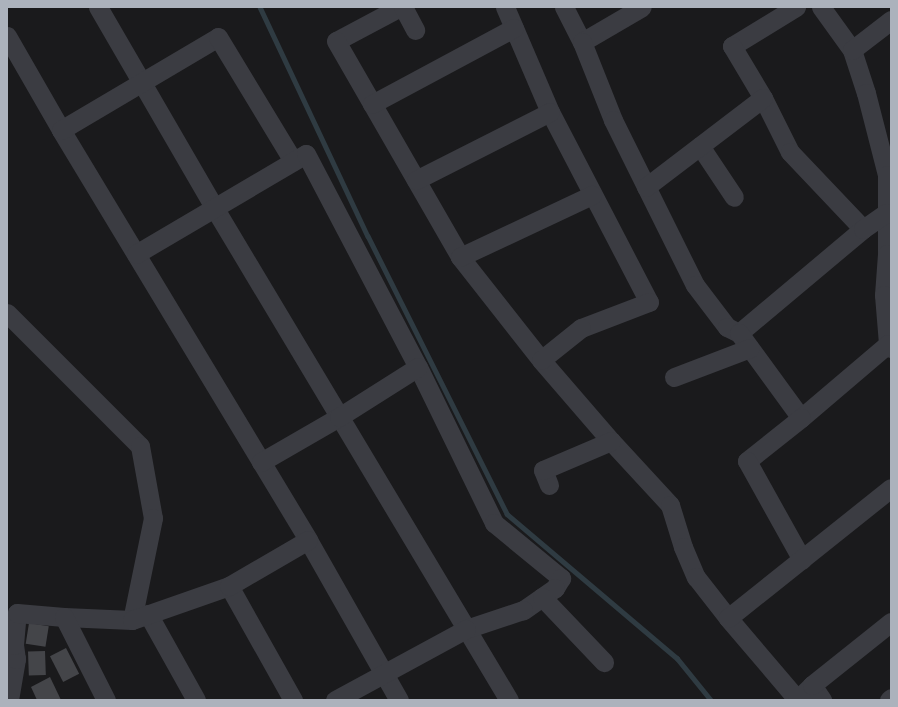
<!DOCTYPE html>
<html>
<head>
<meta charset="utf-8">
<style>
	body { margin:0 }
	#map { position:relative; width:898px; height:707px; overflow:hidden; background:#1a1a1c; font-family:"IBM Plex Sans",sans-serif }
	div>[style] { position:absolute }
	.stream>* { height:4.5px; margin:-2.25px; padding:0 2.25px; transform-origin:2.25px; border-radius:2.25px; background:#2f3b42 }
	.building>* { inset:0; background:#444549; transform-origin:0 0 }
	.minor>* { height:19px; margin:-9.5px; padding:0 9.5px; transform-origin:9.5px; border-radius:9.5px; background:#3b3c42 }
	span { translate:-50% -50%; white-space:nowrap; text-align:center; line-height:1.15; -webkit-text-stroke:3.5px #151518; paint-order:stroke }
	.frame { position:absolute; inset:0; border:8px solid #acb2bc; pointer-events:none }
</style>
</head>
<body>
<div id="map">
	<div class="stream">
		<i style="left:260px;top:7px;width:253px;rotate:64.8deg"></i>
		<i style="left:368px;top:236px;width:311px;rotate:63.4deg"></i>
		<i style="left:507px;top:514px;width:223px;rotate:40.3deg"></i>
		<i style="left:677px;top:658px;width:54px;rotate:51deg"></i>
	</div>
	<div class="building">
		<i style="left:29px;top:623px;width:20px;height:21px;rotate:9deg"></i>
		<i style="left:66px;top:648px;width:29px;height:18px;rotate:63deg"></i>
		<i style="left:45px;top:651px;width:24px;height:17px;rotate:88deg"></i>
		<i style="clip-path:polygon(50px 677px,61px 700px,37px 700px,31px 687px)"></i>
	</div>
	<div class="minor">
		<i style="left:98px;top:7px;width:233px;rotate:59.9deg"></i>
		<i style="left:215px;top:209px;width:572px;rotate:59.09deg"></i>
		<i style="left:400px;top:7px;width:72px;rotate:152deg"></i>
		<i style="left:336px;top:41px;width:249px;rotate:60.1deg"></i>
		<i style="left:460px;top:257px;width:131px;rotate:51.8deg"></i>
		<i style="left:541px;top:360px;width:107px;rotate:49.2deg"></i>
		<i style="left:611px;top:441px;width:87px;rotate:47.3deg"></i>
		<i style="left:670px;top:505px;width:44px;rotate:72.8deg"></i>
		<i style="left:683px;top:547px;width:33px;rotate:67deg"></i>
		<i style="left:696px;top:577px;width:52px;rotate:52deg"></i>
		<i style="left:728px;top:618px;width:106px;rotate:49.6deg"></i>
		<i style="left:403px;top:7px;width:26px;rotate:62deg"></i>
		<i style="left:505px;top:7px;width:114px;rotate:66.8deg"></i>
		<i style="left:550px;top:112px;width:214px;rotate:62.5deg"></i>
		<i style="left:649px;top:302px;width:73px;rotate:159.1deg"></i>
		<i style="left:581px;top:328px;width:51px;rotate:141.3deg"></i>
		<i style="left:564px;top:7px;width:39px;rotate:63deg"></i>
		<i style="left:582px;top:42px;width:69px;rotate:-30.3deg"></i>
		<i style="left:796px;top:7px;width:75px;rotate:148.6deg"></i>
		<i style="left:732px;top:46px;width:61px;rotate:59.2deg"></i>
		<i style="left:763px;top:98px;width:60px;rotate:63.4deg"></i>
		<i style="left:790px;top:152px;width:106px;rotate:46.5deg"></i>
		<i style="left:821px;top:7px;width:53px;rotate:54.2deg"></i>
		<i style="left:852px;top:50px;width:45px;rotate:72deg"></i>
		<i style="left:866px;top:93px;width:85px;rotate:75.6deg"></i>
		<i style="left:887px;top:175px;width:79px;rotate:90deg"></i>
		<i style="left:887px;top:254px;width:41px;rotate:94.2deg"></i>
		<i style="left:884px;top:295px;width:49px;rotate:85.3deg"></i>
		<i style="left:888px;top:344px;width:5px;rotate:53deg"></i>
		<i style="left:7px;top:36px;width:108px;rotate:60.1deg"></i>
		<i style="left:61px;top:130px;width:479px;rotate:58.9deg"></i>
		<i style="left:308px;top:540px;width:184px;rotate:60.4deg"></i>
		<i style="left:582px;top:42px;width:84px;rotate:68.3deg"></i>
		<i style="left:613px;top:120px;width:184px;rotate:63.6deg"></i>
		<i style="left:695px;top:285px;width:53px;rotate:52.7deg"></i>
		<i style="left:727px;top:327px;width:13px;rotate:27deg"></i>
		<i style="left:739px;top:333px;width:162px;rotate:-40deg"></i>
		<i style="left:863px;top:229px;width:28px;rotate:-35deg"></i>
		<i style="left:852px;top:50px;width:49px;rotate:-37.6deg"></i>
		<i style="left:372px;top:104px;width:161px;rotate:-28.2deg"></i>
		<i style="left:61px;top:130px;width:182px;rotate:-30.6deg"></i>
		<i style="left:218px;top:37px;width:145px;rotate:58.8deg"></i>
		<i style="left:700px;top:146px;width:61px;rotate:56.3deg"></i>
		<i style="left:416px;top:180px;width:150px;rotate:-26.9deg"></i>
		<i style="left:646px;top:187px;width:147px;rotate:-37.3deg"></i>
		<i style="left:136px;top:254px;width:197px;rotate:-30.5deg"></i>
		<i style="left:306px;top:154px;width:241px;rotate:62.3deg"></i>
		<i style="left:418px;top:367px;width:174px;rotate:64deg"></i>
		<i style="left:494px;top:523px;width:87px;rotate:39.4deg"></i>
		<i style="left:561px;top:578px;width:12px;rotate:121deg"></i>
		<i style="left:555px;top:588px;width:39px;rotate:145deg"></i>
		<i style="left:523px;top:610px;width:60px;rotate:161.6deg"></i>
		<i style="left:466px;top:629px;width:149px;rotate:151.5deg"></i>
		<i style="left:460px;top:257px;width:146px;rotate:-25.2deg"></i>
		<i style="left:7px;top:313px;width:188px;rotate:45deg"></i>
		<i style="left:140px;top:446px;width:73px;rotate:79.8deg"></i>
		<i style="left:153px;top:518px;width:104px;rotate:101.6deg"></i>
		<i style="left:739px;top:333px;width:105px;rotate:53.9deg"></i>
		<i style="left:801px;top:418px;width:114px;rotate:-40.4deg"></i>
		<i style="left:674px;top:377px;width:81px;rotate:-20.9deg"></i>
		<i style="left:801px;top:418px;width:69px;rotate:141.5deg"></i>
		<i style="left:747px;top:461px;width:113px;rotate:60.9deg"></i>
		<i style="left:261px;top:462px;width:90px;rotate:-30deg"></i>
		<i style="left:339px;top:417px;width:93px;rotate:-32.3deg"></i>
		<i style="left:549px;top:485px;width:16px;rotate:-112deg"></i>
		<i style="left:543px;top:470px;width:74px;rotate:-23.1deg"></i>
		<i style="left:229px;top:586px;width:131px;rotate:60.7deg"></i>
		<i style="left:542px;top:597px;width:90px;rotate:46.4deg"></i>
		<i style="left:148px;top:614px;width:98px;rotate:60.8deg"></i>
		<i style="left:64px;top:617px;width:68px;rotate:2.5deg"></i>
		<i style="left:132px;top:620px;width:103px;rotate:-19.3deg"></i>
		<i style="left:229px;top:586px;width:91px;rotate:-30.2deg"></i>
		<i style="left:728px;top:618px;width:208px;rotate:-38.6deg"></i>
		<i style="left:812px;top:685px;width:18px;rotate:56deg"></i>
		<i style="left:9px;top:700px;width:42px;rotate:-80.3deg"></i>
		<i style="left:16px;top:659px;width:14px;rotate:-98deg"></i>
		<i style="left:14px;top:645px;width:32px;rotate:-85deg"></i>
		<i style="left:17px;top:613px;width:47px;rotate:4.9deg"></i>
		<i style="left:64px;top:617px;width:93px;rotate:63.2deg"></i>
		<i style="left:797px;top:700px;width:21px;rotate:-45deg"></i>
		<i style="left:812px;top:685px;width:101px;rotate:-38.6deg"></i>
		<i style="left:889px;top:700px;width:3px;rotate:-45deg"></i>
	</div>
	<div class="frame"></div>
</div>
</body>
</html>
